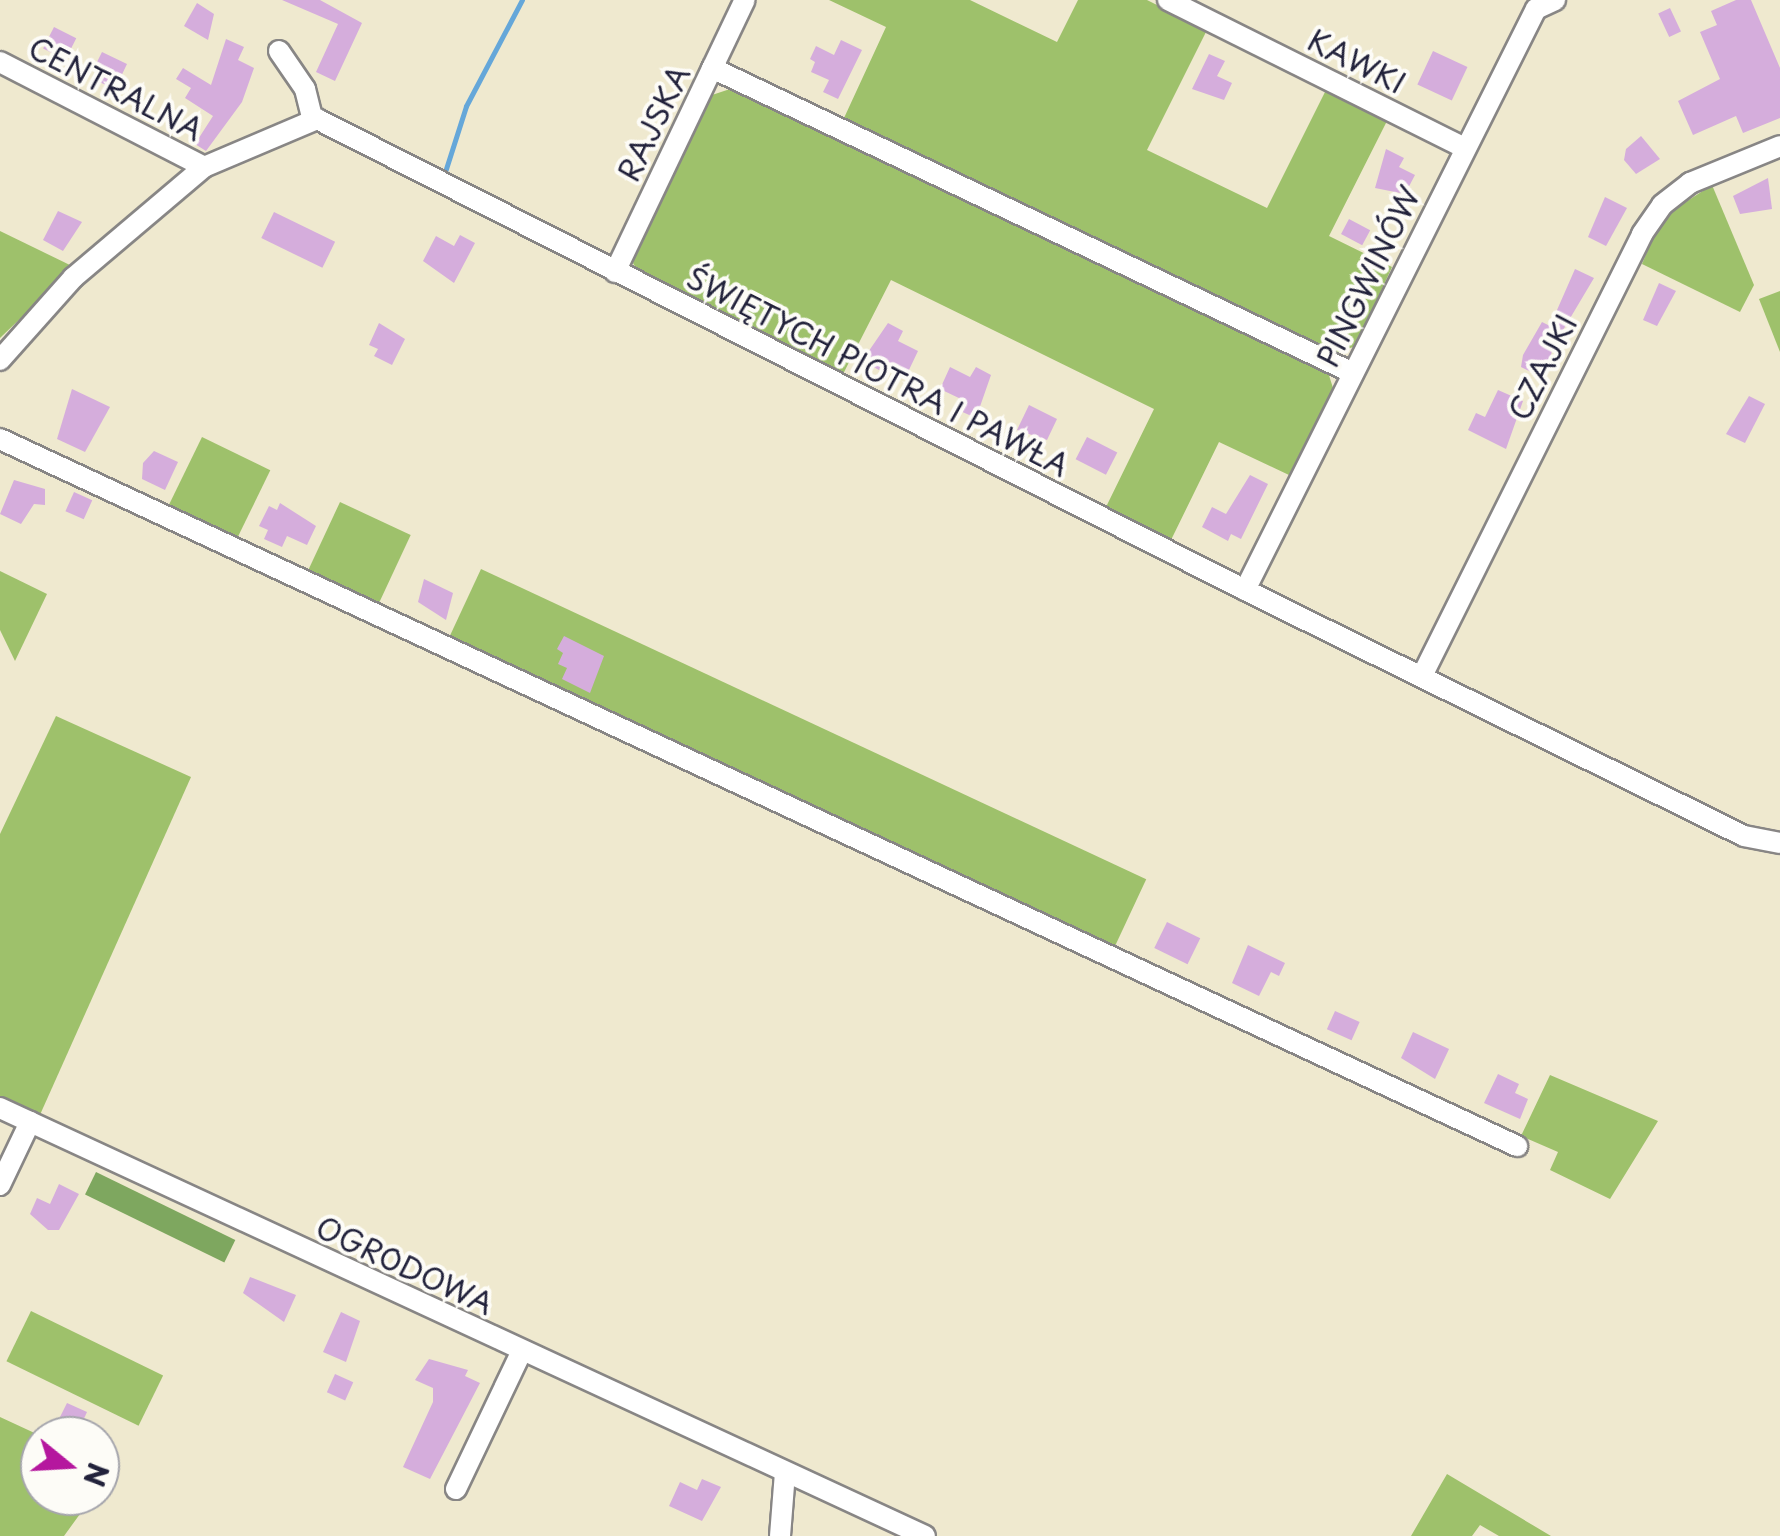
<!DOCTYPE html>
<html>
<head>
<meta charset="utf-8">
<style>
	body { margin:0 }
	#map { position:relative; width:1780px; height:1536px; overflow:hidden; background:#efe9cf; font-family:"Playpen Sans",sans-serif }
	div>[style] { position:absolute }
	.green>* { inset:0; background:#9ec16b; transform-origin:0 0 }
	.forest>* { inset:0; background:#7ea75f; transform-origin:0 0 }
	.stream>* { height:5px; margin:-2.5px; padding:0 2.5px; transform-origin:2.5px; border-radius:2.5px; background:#65a7d9 }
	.building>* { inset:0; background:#d5addc; transform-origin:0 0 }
	.roads { filter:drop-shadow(2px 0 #888685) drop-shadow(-2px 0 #888685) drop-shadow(0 2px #888685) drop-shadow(0 -2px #888685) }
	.minor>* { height:20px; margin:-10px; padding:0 10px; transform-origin:10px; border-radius:10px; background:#fff }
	span { translate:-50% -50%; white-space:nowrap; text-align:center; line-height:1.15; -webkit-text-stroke:8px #fdfcf7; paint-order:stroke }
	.street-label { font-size:30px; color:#22223b }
	.north { position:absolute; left:20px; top:1416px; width:100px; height:100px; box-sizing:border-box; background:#fdfcf7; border:2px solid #a5a5ac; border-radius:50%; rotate:108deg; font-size:28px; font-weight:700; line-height:40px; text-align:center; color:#22223b }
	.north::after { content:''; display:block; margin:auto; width:35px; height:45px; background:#b5179e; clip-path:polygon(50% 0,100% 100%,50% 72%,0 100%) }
</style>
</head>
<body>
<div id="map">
	<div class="green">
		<i style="clip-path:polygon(829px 0,970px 0,1057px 42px,1078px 0,1147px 0,1207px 30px,1147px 150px,1267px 208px,1326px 90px,1387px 121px,1329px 236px,1392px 267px,1356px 346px,1336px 353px,844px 118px,886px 27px)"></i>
		<i style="clip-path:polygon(733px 88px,1327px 369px,1333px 388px,1289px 475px,1219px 442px,1171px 540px,1106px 507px,1154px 409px,891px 280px,841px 378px,640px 276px,633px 263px,639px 245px,712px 95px)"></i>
		<i style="clip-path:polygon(1712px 185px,1754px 285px,1740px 312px,1642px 264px,1661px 218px)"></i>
		<i style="clip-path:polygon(0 231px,74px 267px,0 338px)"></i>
		<i style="clip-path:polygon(1780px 291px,1780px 352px,1759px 299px)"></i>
		<i style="left:202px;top:437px;width:76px;height:77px;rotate:26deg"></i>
		<i style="left:340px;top:502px;width:78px;height:78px;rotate:25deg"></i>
		<i style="left:481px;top:569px;width:734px;height:76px;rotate:25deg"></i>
		<i style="clip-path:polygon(0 571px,47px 594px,15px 661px,0 630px)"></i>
		<i style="clip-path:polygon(56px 716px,191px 777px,39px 1117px,0 1098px,0 834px)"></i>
		<i style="clip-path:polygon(1550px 1075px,1658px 1121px,1610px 1199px,1550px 1170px,1558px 1152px,1521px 1136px)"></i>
		<i style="left:31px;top:1311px;width:147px;height:56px;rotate:26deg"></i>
		<i style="clip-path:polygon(0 1417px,41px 1436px,40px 1496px,93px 1496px,64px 1536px,0 1536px)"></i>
		<i style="clip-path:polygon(1447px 1474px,1551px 1536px,1499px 1536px,1480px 1525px,1472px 1536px,1411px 1536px)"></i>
	</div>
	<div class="forest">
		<i style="left:96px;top:1172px;width:155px;height:25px;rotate:26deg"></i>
	</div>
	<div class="stream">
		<i style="left:444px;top:175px;width:72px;rotate:-72.3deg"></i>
		<i style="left:466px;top:106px;width:120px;rotate:-62.2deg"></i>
	</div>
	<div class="building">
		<i style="clip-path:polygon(282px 0,320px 0,362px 23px,335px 81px,316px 72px,338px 24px)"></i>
		<i style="clip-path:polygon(1736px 0,1751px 0,1780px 68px,1780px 118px,1743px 133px,1736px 116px,1693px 135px,1678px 101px,1720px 79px,1700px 32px,1717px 25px,1711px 11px)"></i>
		<i style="clip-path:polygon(197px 3px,214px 14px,208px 40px,184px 26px)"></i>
		<i style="left:1670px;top:8px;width:26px;height:13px;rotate:65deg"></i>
		<i style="left:54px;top:27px;width:25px;height:24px;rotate:27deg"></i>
		<i style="clip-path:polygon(226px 39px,244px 47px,238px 60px,254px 68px,242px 102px,206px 151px,195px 144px,213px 116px,185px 98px,191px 88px,176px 79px,183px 68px,211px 85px)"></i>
		<i style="clip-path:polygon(841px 40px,862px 50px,838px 99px,823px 92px,829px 80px,811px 72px,815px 62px,810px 59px,816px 46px,834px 55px)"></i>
		<i style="left:1433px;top:51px;width:38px;height:37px;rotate:25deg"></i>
		<i style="clip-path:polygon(102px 52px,127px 64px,115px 89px,97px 81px,102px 72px,94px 68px)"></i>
		<i style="clip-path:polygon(1209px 54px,1225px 61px,1217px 76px,1232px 83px,1224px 100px,1192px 89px)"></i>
		<i style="clip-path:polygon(1641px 136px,1660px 159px,1636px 174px,1624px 160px,1626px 149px)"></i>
		<i style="clip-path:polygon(1386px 149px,1404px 158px,1399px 167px,1415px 175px,1405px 194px,1375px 188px)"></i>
		<i style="clip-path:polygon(1768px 178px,1772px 209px,1740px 214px,1733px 196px)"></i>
		<i style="clip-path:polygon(1605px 197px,1627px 208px,1606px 246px,1588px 237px)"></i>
		<i style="clip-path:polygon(58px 211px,82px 222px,63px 251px,43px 240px)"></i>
		<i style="left:274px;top:212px;width:68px;height:29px;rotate:26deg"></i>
		<i style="left:1349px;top:219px;width:24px;height:17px;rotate:28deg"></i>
		<i style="clip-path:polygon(460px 235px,475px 243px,454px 283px,423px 261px,436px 236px,454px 246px)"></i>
		<i style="clip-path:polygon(1575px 269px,1594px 278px,1553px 347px,1545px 379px,1521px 367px,1523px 355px,1542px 322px,1550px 326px)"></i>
		<i style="clip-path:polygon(1659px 283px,1676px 291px,1657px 326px,1643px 320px)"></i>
		<i style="clip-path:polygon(379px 323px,405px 339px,392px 365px,374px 356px,378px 349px,369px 345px)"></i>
		<i style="clip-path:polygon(888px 323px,903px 331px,898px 341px,918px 351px,908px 372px,884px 360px,879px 370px,862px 361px)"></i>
		<i style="clip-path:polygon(950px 367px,970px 377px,976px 367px,991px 375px,976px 418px,958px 410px,963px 400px,940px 389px)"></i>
		<i style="clip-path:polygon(72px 389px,110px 407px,85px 452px,57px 439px)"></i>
		<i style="clip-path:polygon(1498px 390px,1523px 401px,1506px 449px,1468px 430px,1476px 413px,1485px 417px)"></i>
		<i style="clip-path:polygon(1749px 396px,1765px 404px,1745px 443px,1726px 434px)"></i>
		<i style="clip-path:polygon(1029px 405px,1057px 419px,1047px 440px,1017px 430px)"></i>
		<i style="left:1087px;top:437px;width:34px;height:25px;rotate:27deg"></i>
		<i style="clip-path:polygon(154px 451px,178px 462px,165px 490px,142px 479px,143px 463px)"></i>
		<i style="clip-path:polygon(1250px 475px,1268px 484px,1241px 539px,1231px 534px,1228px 541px,1202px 527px,1212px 507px,1226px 514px)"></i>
		<i style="clip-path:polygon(14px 480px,45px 489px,45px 505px,34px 504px,21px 524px,0 514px)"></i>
		<i style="left:74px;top:492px;width:20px;height:21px;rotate:24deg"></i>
		<i style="clip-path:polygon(280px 503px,316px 526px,307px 545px,287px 536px,282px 547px,264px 539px,268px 530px,259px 526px,269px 506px,277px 510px)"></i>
		<i style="clip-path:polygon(424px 579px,453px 593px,446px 620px,418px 602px)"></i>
		<i style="clip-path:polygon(564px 636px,604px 656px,590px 693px,562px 679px,567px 668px,558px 664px,563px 653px,557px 649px)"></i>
		<i style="left:1167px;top:922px;width:37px;height:29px;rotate:26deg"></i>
		<i style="clip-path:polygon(1248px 945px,1285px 963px,1279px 976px,1271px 972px,1259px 996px,1232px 983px)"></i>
		<i style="left:1335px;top:1011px;width:27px;height:20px;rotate:24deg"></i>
		<i style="clip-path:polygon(1413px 1032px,1449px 1049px,1435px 1079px,1401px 1058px)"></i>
		<i style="clip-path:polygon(1498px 1074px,1519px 1084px,1515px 1093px,1528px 1099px,1520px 1119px,1484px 1103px)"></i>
		<i style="clip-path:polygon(59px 1184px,79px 1194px,59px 1230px,48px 1230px,30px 1214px,37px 1198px,50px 1204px)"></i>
		<i style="clip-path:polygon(250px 1277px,296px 1295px,284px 1322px,243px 1293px)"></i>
		<i style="clip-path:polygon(341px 1312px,360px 1321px,346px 1362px,323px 1352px)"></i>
		<i style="clip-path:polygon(429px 1359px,468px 1370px,465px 1376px,480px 1383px,430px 1479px,403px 1467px,433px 1402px,433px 1388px,415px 1380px)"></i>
		<i style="left:335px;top:1374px;width:20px;height:20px;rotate:24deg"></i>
		<i style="clip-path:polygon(67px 1403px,87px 1412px,76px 1436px,58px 1436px,54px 1429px)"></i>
		<i style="clip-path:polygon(702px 1479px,721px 1487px,702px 1521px,669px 1506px,680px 1482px,697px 1490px)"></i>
	</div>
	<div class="roads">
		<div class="minor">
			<i style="left:1168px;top:0;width:332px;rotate:26.5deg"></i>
			<i style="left:279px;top:51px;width:46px;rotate:55.6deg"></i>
			<i style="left:305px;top:89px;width:29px;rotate:76deg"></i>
			<i style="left:0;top:62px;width:229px;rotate:27.2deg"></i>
			<i style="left:712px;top:68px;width:710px;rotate:25.45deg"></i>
			<i style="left:615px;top:272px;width:301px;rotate:-64.5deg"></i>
			<i style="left:0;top:360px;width:110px;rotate:-48.3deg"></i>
			<i style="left:73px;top:278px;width:172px;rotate:-40.3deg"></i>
			<i style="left:204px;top:167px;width:123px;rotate:-23deg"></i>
			<i style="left:317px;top:119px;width:1041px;rotate:26.91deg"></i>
			<i style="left:1245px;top:590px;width:556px;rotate:26.24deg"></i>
			<i style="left:1744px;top:836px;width:37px;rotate:11deg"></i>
			<i style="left:0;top:439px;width:1674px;rotate:24.99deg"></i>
			<i style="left:1245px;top:590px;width:650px;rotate:-63.4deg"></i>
			<i style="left:1536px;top:9px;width:21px;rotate:-25deg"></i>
			<i style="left:1422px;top:676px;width:494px;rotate:-63.5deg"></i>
			<i style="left:1642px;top:234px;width:35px;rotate:-55deg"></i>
			<i style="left:1662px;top:205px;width:36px;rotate:-38deg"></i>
			<i style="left:1690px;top:183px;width:97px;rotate:-22.3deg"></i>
			<i style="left:0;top:1108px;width:1019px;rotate:24.83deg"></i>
			<i style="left:0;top:1185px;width:70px;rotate:-64.5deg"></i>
			<i style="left:456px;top:1489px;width:151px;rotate:-64.5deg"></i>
			<i style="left:780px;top:1536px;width:64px;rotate:-85.5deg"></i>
		</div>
	</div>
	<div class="street-label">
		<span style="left:1357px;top:61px;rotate:27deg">KAWKI</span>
		<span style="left:116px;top:88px;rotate:27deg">CENTRALNA</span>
		<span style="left:653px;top:123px;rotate:-64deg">RAJSKA</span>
		<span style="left:1368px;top:276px;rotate:-64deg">PINGWINÓW</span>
		<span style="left:1542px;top:367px;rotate:-63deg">CZAJKI</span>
		<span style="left:878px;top:371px;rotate:27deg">ŚWIĘTYCH PIOTRA I PAWŁA</span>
		<span style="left:405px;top:1265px;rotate:25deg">OGRODOWA</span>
	</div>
	<div class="north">N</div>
</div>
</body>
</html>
